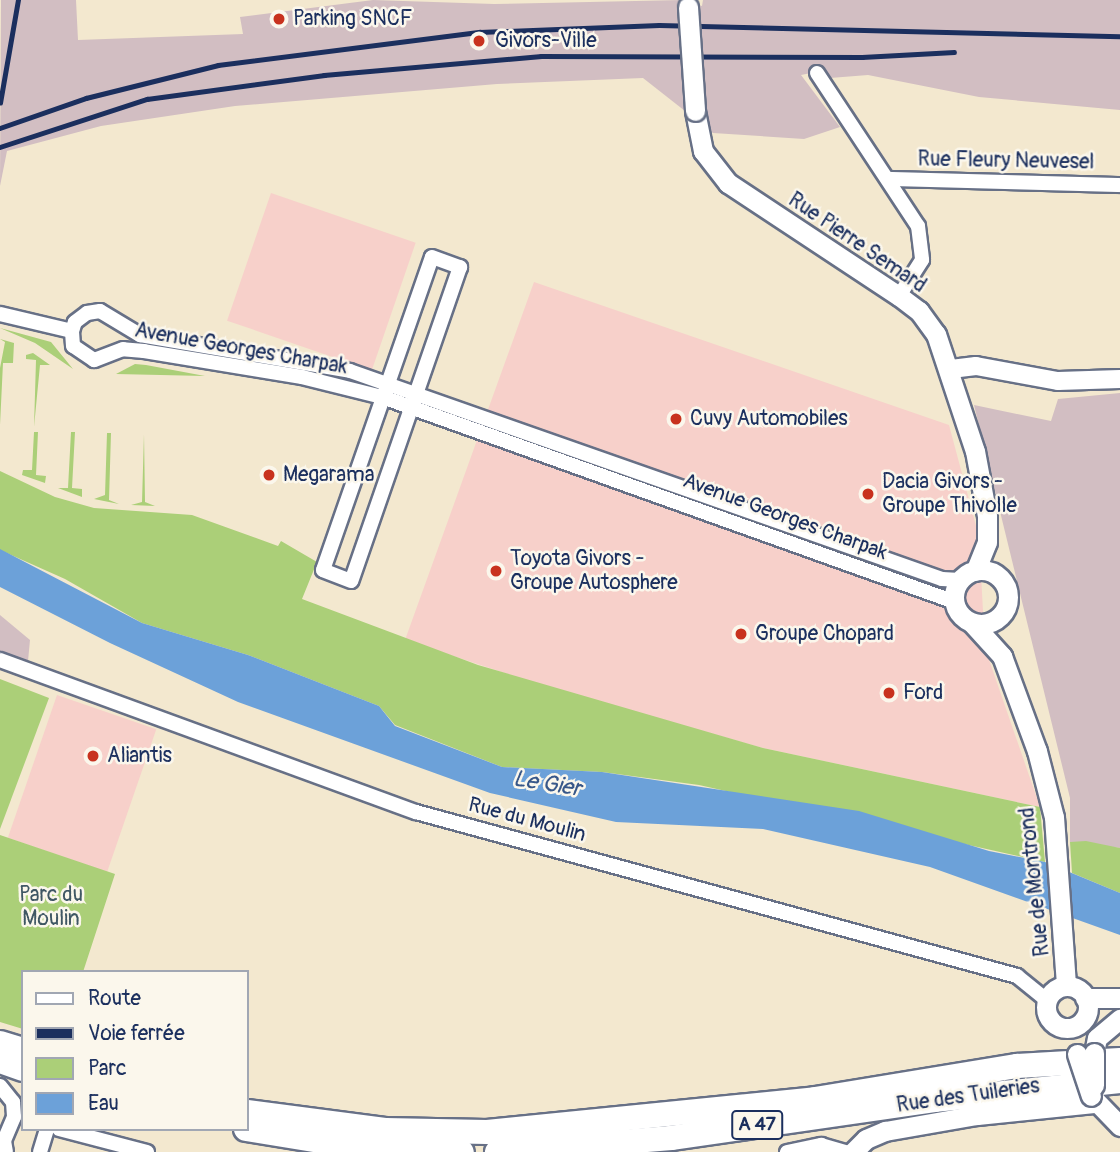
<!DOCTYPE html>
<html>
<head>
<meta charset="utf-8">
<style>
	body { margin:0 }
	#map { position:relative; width:1120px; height:1152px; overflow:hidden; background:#f3e8cf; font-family:Pangolin,sans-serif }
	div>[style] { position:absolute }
	.built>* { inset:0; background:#f7d0ca; transform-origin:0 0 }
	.industrial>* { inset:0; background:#d2bec2 }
	.green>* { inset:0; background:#abcf78 }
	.water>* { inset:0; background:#6ca1d9 }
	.roads { filter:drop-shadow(2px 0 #677086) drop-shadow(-2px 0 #677086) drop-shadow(0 2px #677086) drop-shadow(0 -2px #677086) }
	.minor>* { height:14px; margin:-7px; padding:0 7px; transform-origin:7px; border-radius:7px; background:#fff }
	.tertiary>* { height:18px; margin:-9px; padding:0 9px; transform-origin:9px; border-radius:9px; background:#fff }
	.secondary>* { height:19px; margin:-9.5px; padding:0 9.5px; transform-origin:9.5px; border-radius:9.5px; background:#fff }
	.secondary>.ring { margin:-9.5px; padding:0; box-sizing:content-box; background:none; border:19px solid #fff; border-radius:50% }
	.motorway>* { height:24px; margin:-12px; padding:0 12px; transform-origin:12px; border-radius:12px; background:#fff }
	.rail>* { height:4.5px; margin:-2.25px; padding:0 2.25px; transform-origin:2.25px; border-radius:2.25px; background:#1b2f5e }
	.bridges { filter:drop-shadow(2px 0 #677086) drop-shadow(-2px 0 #677086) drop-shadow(0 2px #677086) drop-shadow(0 -2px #677086) }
	.secondary-bridge>* { height:19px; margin:-9.5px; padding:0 9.5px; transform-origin:9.5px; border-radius:9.5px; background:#fff }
	.dots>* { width:19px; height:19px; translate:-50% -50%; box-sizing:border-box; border:4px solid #fbf7ec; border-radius:50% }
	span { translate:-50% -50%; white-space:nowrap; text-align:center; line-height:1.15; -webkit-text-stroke:5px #fbf7ec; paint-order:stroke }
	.shield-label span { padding:2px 5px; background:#fbf7ec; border:2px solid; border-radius:5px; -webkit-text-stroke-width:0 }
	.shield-label { font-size:19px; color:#1b2f5e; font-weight:700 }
	.poi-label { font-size:21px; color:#1b2f5e }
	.left { translate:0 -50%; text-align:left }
	.street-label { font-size:21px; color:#1b2f5e }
	.park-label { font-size:21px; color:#3f5764 }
	.water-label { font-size:23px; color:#375789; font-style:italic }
	.legend { position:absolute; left:21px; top:970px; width:228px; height:161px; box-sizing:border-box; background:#fbf7ec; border:2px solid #a1a7b3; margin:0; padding:9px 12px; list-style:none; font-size:21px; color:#1b2f5e }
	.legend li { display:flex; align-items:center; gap:14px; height:35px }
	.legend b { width:35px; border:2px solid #a1a7b3 }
</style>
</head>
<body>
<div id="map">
	<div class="built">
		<i style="left:271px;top:193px;width:153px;height:135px;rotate:19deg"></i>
		<i style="clip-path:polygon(534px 282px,949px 425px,979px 537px,985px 648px,1040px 807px,763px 748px,553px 689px,405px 640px)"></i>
		<i style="left:57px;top:695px;width:105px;height:151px;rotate:19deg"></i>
	</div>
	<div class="industrial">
		<i style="clip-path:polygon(1px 0,76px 0,78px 40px,243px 34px,240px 17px,373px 0,494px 4px,682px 0,702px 6px,703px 0,1120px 0,1120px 110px,979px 97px,868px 75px,830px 78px,826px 70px,801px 75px,840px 127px,804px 139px,713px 133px,643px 78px,497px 84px,235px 106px,101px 126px,7px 151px,0 186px)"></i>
		<i style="clip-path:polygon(1120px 393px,1120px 848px,1070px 842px,1070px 798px,974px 405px,1051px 421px,1058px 399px)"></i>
		<i style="clip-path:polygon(0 615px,30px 640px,28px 661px,0 652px)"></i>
	</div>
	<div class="green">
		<i style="clip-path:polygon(0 328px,51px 342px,73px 369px,35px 343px)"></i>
		<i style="clip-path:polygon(0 339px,14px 343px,13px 363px,3px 363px,0 425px,0 368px,5px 342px)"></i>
		<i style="clip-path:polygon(33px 353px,50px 365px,40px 365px,34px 427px,36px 360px,26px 359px,26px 355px)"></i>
		<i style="clip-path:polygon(135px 364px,146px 365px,205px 376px,116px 374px)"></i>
		<i style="clip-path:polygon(34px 432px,38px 432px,36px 475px,46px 476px,45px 483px,22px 475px,23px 470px,32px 470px)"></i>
		<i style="clip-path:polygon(71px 432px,75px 432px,72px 488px,82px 489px,82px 497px,58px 488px,68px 488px)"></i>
		<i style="clip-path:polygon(107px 433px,111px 433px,109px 500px,119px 504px,94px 499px,105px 495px)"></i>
		<i style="clip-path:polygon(144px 434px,145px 502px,155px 506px,131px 505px,142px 502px)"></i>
		<i style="clip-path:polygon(0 471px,55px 497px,94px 508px,192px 515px,278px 546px,281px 541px,317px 562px,302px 599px,478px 665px,763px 748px,1040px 807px,1045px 862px,699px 785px,602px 772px,502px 767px,395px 725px,379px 706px,248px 655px,142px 623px,65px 579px,0 550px)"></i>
		<i style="clip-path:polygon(0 679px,49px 698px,0 829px)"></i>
		<i style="clip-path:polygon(0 835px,115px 874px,83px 972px,23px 972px,23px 1029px,0 1022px)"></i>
		<i style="clip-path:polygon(1086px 841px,1120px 848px,1120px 893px,1072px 873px,1070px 842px)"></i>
	</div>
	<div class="water">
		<i style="clip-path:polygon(0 549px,142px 623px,248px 655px,379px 706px,395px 726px,502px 767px,602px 772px,859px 811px,989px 851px,1045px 862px,1120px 893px,1120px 935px,930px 867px,763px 829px,616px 822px,490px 793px,238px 702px,110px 643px,0 587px)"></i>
	</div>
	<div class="roads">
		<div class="minor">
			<i style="left:817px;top:73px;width:183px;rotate:56.6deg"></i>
			<i style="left:918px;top:226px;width:34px;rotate:83deg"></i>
			<i style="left:922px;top:260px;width:43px;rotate:122.6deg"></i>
			<i style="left:890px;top:179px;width:230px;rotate:1.5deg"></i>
			<i style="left:432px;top:257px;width:30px;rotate:20deg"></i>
			<i style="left:460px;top:267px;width:332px;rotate:109.1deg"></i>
			<i style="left:351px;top:581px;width:30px;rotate:-159deg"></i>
			<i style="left:323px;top:570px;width:331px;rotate:-70.8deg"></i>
			<i style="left:0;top:314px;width:74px;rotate:13.3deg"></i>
			<i style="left:955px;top:602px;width:609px;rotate:-160.31deg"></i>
			<i style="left:382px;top:397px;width:82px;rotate:-166deg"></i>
			<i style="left:302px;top:377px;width:160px;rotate:-170.7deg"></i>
			<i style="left:144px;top:351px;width:21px;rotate:-175deg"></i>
			<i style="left:123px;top:349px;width:31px;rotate:159deg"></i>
			<i style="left:94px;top:360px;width:25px;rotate:-146deg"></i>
			<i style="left:73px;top:346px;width:15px;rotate:-94deg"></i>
			<i style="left:72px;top:331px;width:9px;rotate:-72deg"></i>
			<i style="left:75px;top:322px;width:15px;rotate:-37deg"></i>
			<i style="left:87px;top:313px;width:13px;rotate:-9deg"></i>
			<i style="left:100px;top:311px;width:47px;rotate:31deg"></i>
			<i style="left:140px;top:335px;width:213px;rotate:9.7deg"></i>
			<i style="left:350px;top:371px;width:627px;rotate:19.36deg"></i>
			<i style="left:942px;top:579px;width:18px;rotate:3deg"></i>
			<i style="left:0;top:660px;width:443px;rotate:20.1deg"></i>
			<i style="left:416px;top:812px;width:623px;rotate:15.26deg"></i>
			<i style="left:1017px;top:976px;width:38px;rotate:39deg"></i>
			<i style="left:0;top:1086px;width:21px;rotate:51deg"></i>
			<i style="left:13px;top:1102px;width:15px;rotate:86deg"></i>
			<i style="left:14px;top:1117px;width:26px;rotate:113deg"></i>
			<i style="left:4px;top:1141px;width:11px;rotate:80deg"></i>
			<i style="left:59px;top:1129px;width:91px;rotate:14.6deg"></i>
			<i style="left:40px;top:1152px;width:24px;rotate:-73deg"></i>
			<i style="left:787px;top:1152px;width:35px;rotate:-12deg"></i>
			<i style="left:821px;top:1145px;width:26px;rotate:16deg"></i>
		</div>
		<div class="tertiary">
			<i style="left:951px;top:369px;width:25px;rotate:-7deg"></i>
			<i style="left:976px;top:366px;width:83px;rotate:10.4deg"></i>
			<i style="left:1058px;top:381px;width:62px;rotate:-1.8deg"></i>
		</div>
		<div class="secondary">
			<i style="left:695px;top:111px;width:41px;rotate:78.7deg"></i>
			<i style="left:703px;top:151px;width:41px;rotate:52deg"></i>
			<i style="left:728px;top:183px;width:205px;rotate:33.5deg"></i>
			<i style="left:899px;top:296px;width:25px;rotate:37deg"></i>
			<i style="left:919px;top:311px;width:29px;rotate:54deg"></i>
			<i style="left:936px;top:334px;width:123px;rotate:71.6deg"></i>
			<i style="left:975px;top:451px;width:66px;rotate:79.5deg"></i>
			<i style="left:987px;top:516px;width:26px;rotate:90deg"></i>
			<i style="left:987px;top:542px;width:31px;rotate:112deg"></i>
			<i class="ring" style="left:954px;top:570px;width:35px;height:35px"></i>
			<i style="left:972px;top:623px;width:45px;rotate:47.7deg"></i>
			<i style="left:1002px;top:656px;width:101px;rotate:69.8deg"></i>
			<i style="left:1037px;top:751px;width:68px;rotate:75.6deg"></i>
			<i style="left:1054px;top:817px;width:169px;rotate:85.9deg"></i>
			<i class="ring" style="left:1046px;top:986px;width:23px;height:23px"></i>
			<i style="left:1085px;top:998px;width:35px"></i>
			<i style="left:1094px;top:1053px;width:15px;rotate:-79deg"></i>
			<i style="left:1097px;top:1038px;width:30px;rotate:-40deg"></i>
			<i style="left:1091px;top:1096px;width:42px;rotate:46deg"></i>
			<i style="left:853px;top:1152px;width:18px;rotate:-45deg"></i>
			<i style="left:866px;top:1139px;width:21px;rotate:-23deg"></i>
			<i style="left:885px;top:1131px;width:93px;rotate:-9.9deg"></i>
			<i style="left:977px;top:1115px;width:120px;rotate:-5.8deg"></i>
		</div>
		<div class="motorway">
			<i style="left:0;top:1043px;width:24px;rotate:17deg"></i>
			<i style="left:0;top:1061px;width:24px;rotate:19deg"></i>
			<i style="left:247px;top:1112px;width:139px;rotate:7.4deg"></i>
			<i style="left:385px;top:1130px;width:102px;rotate:1.1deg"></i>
			<i style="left:487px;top:1132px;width:330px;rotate:-5.7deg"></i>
			<i style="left:815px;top:1099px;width:205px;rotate:-9.3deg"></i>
			<i style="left:1017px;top:1066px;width:103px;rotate:-3.3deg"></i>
			<i style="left:246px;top:1129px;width:87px;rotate:9.2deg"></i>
			<i style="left:332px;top:1143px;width:130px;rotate:4deg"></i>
			<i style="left:497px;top:1152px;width:175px;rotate:-4.6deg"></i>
			<i style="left:671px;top:1138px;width:266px;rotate:-8.2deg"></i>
			<i style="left:934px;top:1100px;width:187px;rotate:-5.8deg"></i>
		</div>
	</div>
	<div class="rail">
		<i style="left:0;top:103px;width:105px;rotate:-80.1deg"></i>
		<i style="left:0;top:128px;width:91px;rotate:-19.2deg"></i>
		<i style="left:86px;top:98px;width:136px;rotate:-14deg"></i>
		<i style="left:218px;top:65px;width:264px;rotate:-7.2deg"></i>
		<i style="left:480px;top:32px;width:179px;rotate:-2.2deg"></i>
		<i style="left:659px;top:25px;width:461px;rotate:1.4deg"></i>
		<i style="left:0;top:147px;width:155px;rotate:-18.1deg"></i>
		<i style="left:147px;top:99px;width:179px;rotate:-7.7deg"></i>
		<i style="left:324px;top:75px;width:218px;rotate:-5deg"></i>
		<i style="left:541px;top:56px;width:321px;rotate:0.2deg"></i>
		<i style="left:862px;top:57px;width:92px;rotate:-3.1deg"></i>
	</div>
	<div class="bridges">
		<div class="secondary-bridge">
			<i style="left:688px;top:7px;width:104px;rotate:86.1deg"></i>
			<i style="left:1094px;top:1053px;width:32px;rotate:90deg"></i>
			<i style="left:1077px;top:1054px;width:44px;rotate:71.6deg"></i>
		</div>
	</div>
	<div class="dots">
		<i style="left:279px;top:19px;background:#c8321e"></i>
		<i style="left:479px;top:41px;background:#c8321e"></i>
		<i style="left:676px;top:419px;background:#c8321e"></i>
		<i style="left:269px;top:475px;background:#c8321e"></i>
		<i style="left:868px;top:494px;background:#c8321e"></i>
		<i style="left:496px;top:571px;background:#c8321e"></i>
		<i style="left:741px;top:634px;background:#c8321e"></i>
		<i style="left:889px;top:693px;background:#c8321e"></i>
		<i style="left:93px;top:756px;background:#c8321e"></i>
	</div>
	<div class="shield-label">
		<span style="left:757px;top:1125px">A 47</span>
	</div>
	<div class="poi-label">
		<span class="left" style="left:293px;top:19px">Parking SNCF</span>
		<span class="left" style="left:495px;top:41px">Givors-Ville</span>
		<span class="left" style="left:690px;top:419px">Cuvy Automobiles</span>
		<span class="left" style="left:283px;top:475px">Megarama</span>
		<span class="left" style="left:882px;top:494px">Dacia Givors -<br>Groupe Thivolle</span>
		<span class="left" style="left:510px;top:571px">Toyota Givors -<br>Groupe Autosphere</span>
		<span class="left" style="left:755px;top:634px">Groupe Chopard</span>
		<span class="left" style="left:903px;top:693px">Ford</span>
		<span class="left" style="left:107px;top:756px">Aliantis</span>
	</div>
	<div class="street-label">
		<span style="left:1006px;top:161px;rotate:1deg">Rue Fleury Neuvesel</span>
		<span style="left:857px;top:243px;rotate:34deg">Rue Pierre Semard</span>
		<span style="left:241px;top:349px;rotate:10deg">Avenue Georges Charpak</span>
		<span style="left:785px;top:517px;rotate:20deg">Avenue Georges Charpak</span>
		<span style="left:527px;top:820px;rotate:15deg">Rue du Moulin</span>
		<span style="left:1035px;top:882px;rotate:-96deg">Rue de Montrond</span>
		<span style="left:968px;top:1096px;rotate:-8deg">Rue des Tuileries</span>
	</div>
	<div class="park-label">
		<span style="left:51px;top:907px">Parc du<br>Moulin</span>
	</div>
	<div class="water-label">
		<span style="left:547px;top:784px;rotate:9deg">Le Gier</span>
	</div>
	<ul class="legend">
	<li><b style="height:9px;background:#fff"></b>Route</li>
	<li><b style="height:9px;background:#1b2f5e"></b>Voie ferrée</li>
	<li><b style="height:19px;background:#abcf78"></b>Parc</li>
	<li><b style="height:19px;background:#6ca1d9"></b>Eau</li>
	</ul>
</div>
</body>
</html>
